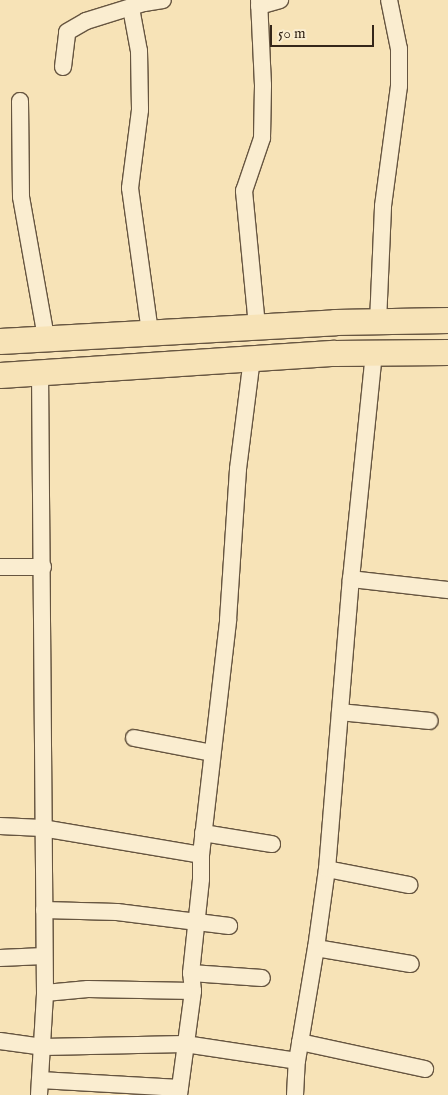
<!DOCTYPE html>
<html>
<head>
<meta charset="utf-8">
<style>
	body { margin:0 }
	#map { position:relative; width:448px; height:1095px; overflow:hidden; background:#f7e3b7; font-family:"IM FELL English",serif }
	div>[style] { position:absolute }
	.roads { filter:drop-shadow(1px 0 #665540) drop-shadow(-1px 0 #665540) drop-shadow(0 1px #665540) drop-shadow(0 -1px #665540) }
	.street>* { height:16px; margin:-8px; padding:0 8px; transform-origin:8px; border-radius:8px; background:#faedd0 }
	.primary>* { height:25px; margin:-12.5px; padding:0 12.5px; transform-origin:12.5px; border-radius:12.5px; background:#f7e3b7 }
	span { translate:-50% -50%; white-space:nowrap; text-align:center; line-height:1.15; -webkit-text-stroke:4px #faedd0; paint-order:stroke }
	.scale { position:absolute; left:270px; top:25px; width:104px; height:22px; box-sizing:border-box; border:2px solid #352619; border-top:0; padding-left:6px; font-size:15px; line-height:18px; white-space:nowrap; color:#352619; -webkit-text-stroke:4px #faedd0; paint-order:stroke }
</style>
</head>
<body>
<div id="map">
	<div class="roads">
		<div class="street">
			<i style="left:259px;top:6px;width:22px;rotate:-16deg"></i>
			<i style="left:131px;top:8px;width:44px;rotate:79.5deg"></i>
			<i style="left:139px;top:51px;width:59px;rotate:89deg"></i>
			<i style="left:140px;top:110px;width:79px;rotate:97.3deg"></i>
			<i style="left:130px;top:188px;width:145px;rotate:82.1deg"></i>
			<i style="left:63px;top:67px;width:35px;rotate:-83deg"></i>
			<i style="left:67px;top:32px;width:22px;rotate:-30deg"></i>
			<i style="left:86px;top:21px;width:61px;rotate:-17.2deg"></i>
			<i style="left:144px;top:3px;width:19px;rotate:-9deg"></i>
			<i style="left:20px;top:101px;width:96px;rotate:89.4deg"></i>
			<i style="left:21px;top:197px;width:143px;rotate:79.9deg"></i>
			<i style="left:378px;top:322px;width:116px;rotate:-87.5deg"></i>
			<i style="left:383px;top:206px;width:121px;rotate:-82.4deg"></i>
			<i style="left:399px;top:86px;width:37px;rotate:-90deg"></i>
			<i style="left:399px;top:49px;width:50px;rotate:-101.5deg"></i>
			<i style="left:257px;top:326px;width:136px;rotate:-95.5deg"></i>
			<i style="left:244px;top:191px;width:56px;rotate:-71.2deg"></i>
			<i style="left:262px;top:138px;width:53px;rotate:-88.9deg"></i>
			<i style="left:263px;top:85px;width:85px;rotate:-92.7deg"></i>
			<i style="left:0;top:567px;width:43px"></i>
			<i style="left:351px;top:579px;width:98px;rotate:6.5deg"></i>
			<i style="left:340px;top:712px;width:90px;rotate:5.7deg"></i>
			<i style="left:134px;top:738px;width:79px;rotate:10.9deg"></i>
			<i style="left:0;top:826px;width:42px;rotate:2.7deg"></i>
			<i style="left:42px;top:828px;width:161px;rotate:9.6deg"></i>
			<i style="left:203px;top:833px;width:70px;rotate:9.1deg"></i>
			<i style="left:327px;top:869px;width:84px;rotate:11deg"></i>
			<i style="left:44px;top:910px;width:73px;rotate:1.6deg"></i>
			<i style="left:117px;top:912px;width:113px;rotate:7.1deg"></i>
			<i style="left:316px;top:948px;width:96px;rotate:9.6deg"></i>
			<i style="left:0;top:958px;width:44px;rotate:-2.6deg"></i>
			<i style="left:191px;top:973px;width:71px;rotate:4deg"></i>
			<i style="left:45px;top:993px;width:43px;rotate:-5.3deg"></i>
			<i style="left:88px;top:989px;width:105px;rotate:1.1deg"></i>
			<i style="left:0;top:1041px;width:43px;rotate:7.9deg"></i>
			<i style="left:43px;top:1047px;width:142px;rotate:-1.2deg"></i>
			<i style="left:185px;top:1044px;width:113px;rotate:8.6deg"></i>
			<i style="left:300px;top:1042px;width:128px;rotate:12.2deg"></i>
			<i style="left:40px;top:1080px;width:140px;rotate:3.3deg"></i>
			<i style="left:39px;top:1095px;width:102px;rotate:-86.6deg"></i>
			<i style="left:45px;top:993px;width:622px;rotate:-90.46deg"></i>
			<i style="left:179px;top:1095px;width:105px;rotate:-82.3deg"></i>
			<i style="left:193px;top:991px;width:18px;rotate:-96deg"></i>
			<i style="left:191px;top:973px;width:95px;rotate:-83.9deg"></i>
			<i style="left:201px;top:879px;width:24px;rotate:-90deg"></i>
			<i style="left:201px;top:855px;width:237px;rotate:-83.4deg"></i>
			<i style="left:228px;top:620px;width:151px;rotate:-86.2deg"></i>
			<i style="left:238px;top:469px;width:112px;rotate:-82.8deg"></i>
			<i style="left:295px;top:1095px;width:34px;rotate:-87deg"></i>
			<i style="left:297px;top:1061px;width:115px;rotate:-80.5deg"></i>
			<i style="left:316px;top:948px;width:80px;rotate:-82.1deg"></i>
			<i style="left:327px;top:869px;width:291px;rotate:-85.3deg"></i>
			<i style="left:351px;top:579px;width:227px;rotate:-84.2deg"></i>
		</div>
		<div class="primary">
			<i style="left:0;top:341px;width:336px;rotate:-3.2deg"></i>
			<i style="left:335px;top:322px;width:113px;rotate:-1deg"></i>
			<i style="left:0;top:375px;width:335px;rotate:-3.8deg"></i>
			<i style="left:334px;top:353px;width:114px;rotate:-0.5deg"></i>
		</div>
	</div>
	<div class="scale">50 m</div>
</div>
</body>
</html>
